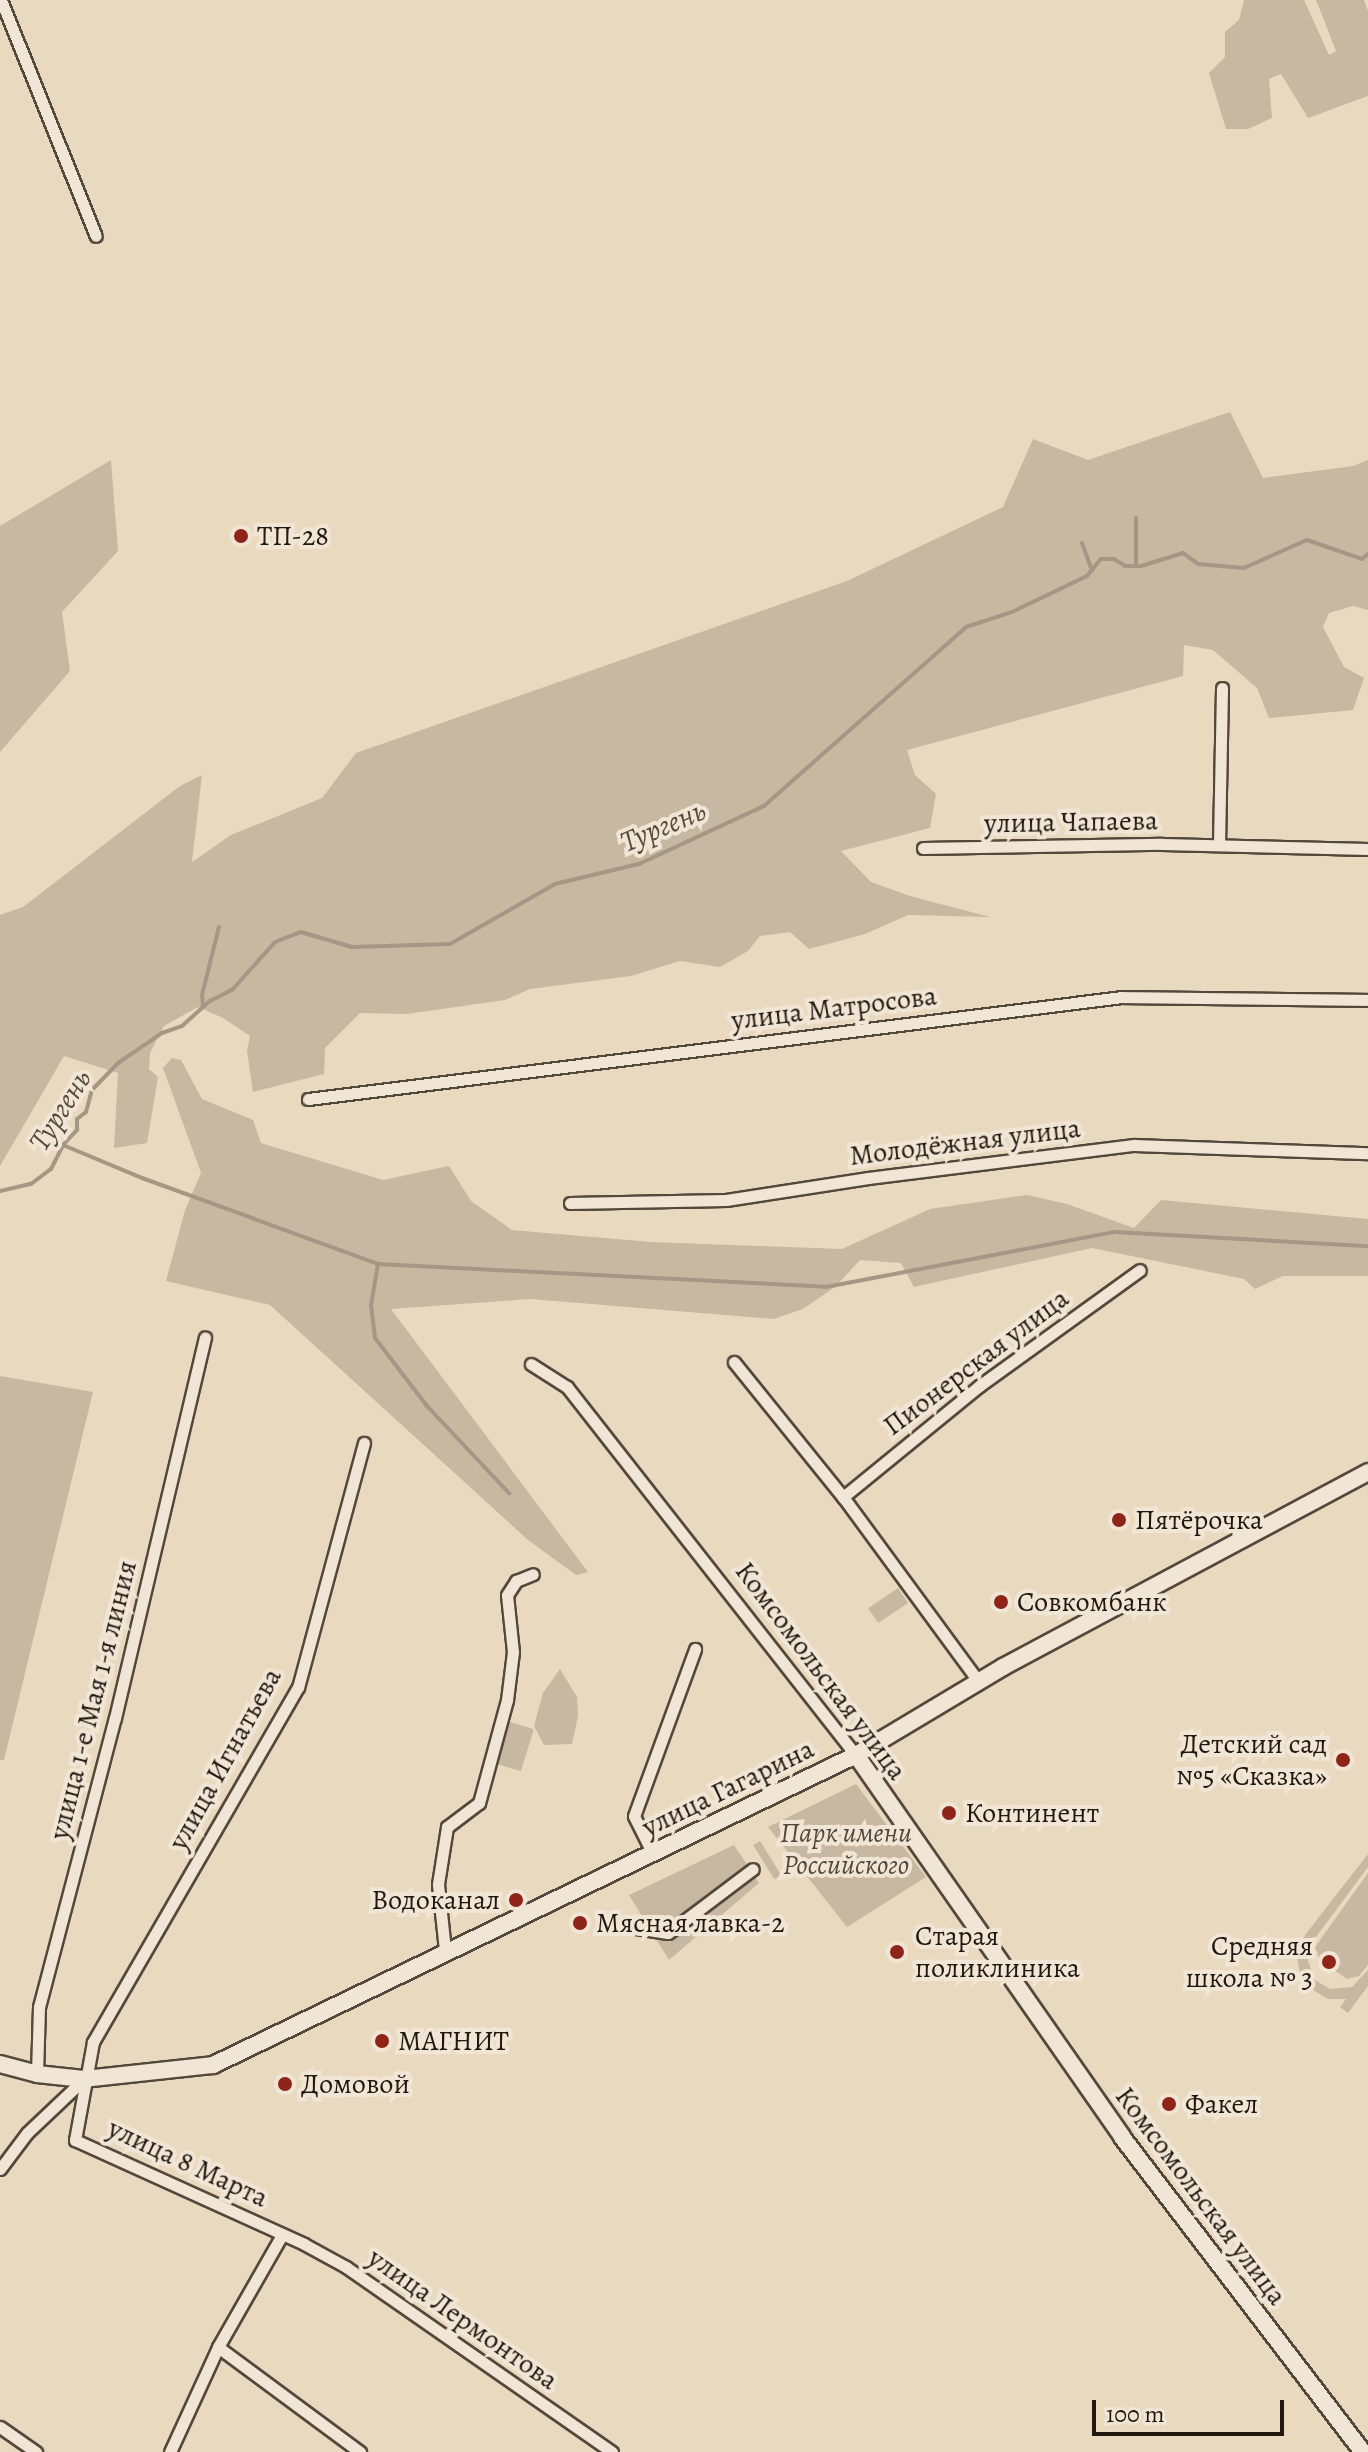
<!DOCTYPE html>
<html>
<head>
<meta charset="utf-8">
<style>
	body { margin:0 }
	#map { position:relative; width:1368px; height:2452px; overflow:hidden; background:#e9d9bf; font-family:Alegreya,serif }
	div>[style] { position:absolute }
	.green>* { inset:0; background:#c7b8a1; transform-origin:0 0 }
	.stream>* { height:4px; margin:-2px; padding:0 2px; transform-origin:2px; border-radius:2px; background:#a59784 }
	.roads { filter:drop-shadow(2px 0 #53483c) drop-shadow(-2px 0 #53483c) drop-shadow(0 2px #53483c) drop-shadow(0 -2px #53483c) }
	.street>* { height:11px; margin:-5.5px; padding:0 5.5px; transform-origin:5.5px; border-radius:5.5px; background:#f1e6d5 }
	.secondary>* { height:16px; margin:-8px; padding:0 8px; transform-origin:8px; border-radius:8px; background:#f1e6d5 }
	.dots>* { width:22px; height:22px; translate:-50% -50%; box-sizing:border-box; border:4px solid #f1e6d5; border-radius:50% }
	span { translate:-50% -50%; white-space:nowrap; text-align:center; line-height:1.15; -webkit-text-stroke:8px #f1e6d5; paint-order:stroke }
	.poi-label { font-size:28px; color:#211810 }
	.left { translate:0 -50%; text-align:left }
	.right { translate:-100% -50%; text-align:right }
	.street-label { font-size:28px; color:#211810 }
	.park-label { font-size:28px; color:#53483c; font-style:italic }
	.water-label { font-size:30px; color:#564b3e; font-style:italic }
	.scale { position:absolute; left:1092px; top:2400px; width:192px; height:36px; box-sizing:border-box; border:4px solid #211810; border-top:0; padding-left:10px; font-size:24px; line-height:28px; white-space:nowrap; color:#211810; -webkit-text-stroke:6px #f1e6d5; paint-order:stroke }
</style>
</head>
<body>
<div id="map">
	<div class="green">
		<i style="clip-path:polygon(1244px 0,1304px 0,1329px 55px,1336px 51px,1316px 0,1364px 0,1368px 11px,1368px 96px,1308px 118px,1281px 74px,1269px 79px,1272px 118px,1248px 129px,1226px 129px,1209px 73px,1225px 57px,1225px 32px,1239px 20px)"></i>
		<i style="clip-path:polygon(1230px 412px,1263px 478px,1353px 466px,1368px 460px,1368px 610px,1353px 606px,1329px 613px,1323px 627px,1344px 667px,1364px 678px,1353px 710px,1269px 718px,1257px 688px,1213px 650px,1184px 645px,1183px 676px,907px 750px,915px 775px,936px 794px,930px 828px,841px 851px,871px 882px,910px 896px,990px 917px,908px 915px,865px 934px,809px 949px,790px 932px,760px 936px,748px 951px,720px 967px,680px 961px,631px 976px,530px 989px,505px 1000px,407px 1014px,360px 1013px,325px 1048px,324px 1074px,253px 1092px,247px 1051px,250px 1036px,223px 1018px,198px 1007px,164px 1026px,150px 1053px,149px 1069px,158px 1077px,147px 1143px,114px 1148px,118px 1073px,64px 1056px,0 1166px,0 915px,23px 907px,180px 786px,202px 775px,192px 862px,231px 835px,322px 798px,356px 753px,847px 581px,1003px 507px,1033px 439px,1088px 460px)"></i>
		<i style="clip-path:polygon(111px 460px,118px 551px,62px 612px,70px 671px,0 752px,0 526px)"></i>
		<i style="clip-path:polygon(172px 1058px,181px 1060px,202px 1099px,253px 1120px,261px 1143px,383px 1180px,449px 1166px,471px 1201px,512px 1230px,651px 1242px,842px 1249px,930px 1209px,1027px 1195px,1067px 1204px,1134px 1228px,1161px 1200px,1368px 1219px,1368px 1276px,1283px 1276px,1255px 1289px,1244px 1279px,1092px 1248px,914px 1287px,901px 1263px,860px 1260px,835px 1287px,803px 1309px,774px 1319px,531px 1299px,391px 1309px,588px 1572px,576px 1575px,528px 1540px,270px 1305px,166px 1281px,185px 1210px,201px 1173px,163px 1068px)"></i>
		<i style="clip-path:polygon(0 1376px,93px 1392px,4px 1760px,0 1760px)"></i>
		<i style="left:898px;top:1588px;width:18px;height:36px;rotate:56deg"></i>
		<i style="clip-path:polygon(560px 1669px,577px 1697px,578px 1716px,572px 1744px,544px 1745px,534px 1726px,543px 1693px)"></i>
		<i style="left:507px;top:1721px;width:28px;height:44px;rotate:17deg"></i>
		<i style="clip-path:polygon(856px 1784px,926px 1877px,847px 1927px,768px 1827px)"></i>
		<i style="left:760px;top:1841px;width:40px;height:8px;rotate:58deg"></i>
		<i style="clip-path:polygon(734px 1845px,759px 1883px,669px 1960px,629px 1895px)"></i>
		<i style="clip-path:polygon(1368px 1854px,1368px 1867px,1313px 1941px,1307px 1958px,1315px 1980px,1330px 1989px,1352px 1987px,1368px 1970px,1368px 1986px,1348px 2013px,1340px 2007px,1346px 1999px,1328px 1999px,1308px 1987px,1300px 1973px,1297px 1957px,1305px 1935px)"></i>
		<i style="clip-path:polygon(1368px 1873px,1368px 1965px,1359px 1976px,1347px 1979px,1320px 1960px,1315px 1947px)"></i>
	</div>
	<div class="stream">
		<i style="left:1136px;top:518px;width:48px;rotate:90deg"></i>
		<i style="left:1082px;top:543px;width:29px;rotate:70deg"></i>
		<i style="left:203px;top:1006px;width:11px;rotate:-95deg"></i>
		<i style="left:202px;top:995px;width:70px;rotate:-76deg"></i>
		<i style="left:63px;top:1145px;width:86px;rotate:22.7deg"></i>
		<i style="left:142px;top:1178px;width:251px;rotate:20deg"></i>
		<i style="left:378px;top:1264px;width:449px;rotate:2.9deg"></i>
		<i style="left:826px;top:1287px;width:294px;rotate:-10.8deg"></i>
		<i style="left:1115px;top:1232px;width:253px;rotate:3.2deg"></i>
		<i style="left:0;top:1191px;width:32px;rotate:-13deg"></i>
		<i style="left:31px;top:1184px;width:25px;rotate:-37deg"></i>
		<i style="left:51px;top:1169px;width:27px;rotate:-63deg"></i>
		<i style="left:63px;top:1145px;width:21px;rotate:-47deg"></i>
		<i style="left:77px;top:1130px;width:11px;rotate:-90deg"></i>
		<i style="left:77px;top:1119px;width:11px;rotate:-38deg"></i>
		<i style="left:86px;top:1112px;width:23px;rotate:-75deg"></i>
		<i style="left:92px;top:1090px;width:37px;rotate:-46deg"></i>
		<i style="left:118px;top:1063px;width:53px;rotate:-34.3deg"></i>
		<i style="left:162px;top:1033px;width:21px;rotate:-19deg"></i>
		<i style="left:182px;top:1026px;width:38px;rotate:-42deg"></i>
		<i style="left:210px;top:1001px;width:25px;rotate:-27deg"></i>
		<i style="left:232px;top:990px;width:64px;rotate:-48.1deg"></i>
		<i style="left:275px;top:942px;width:28px;rotate:-21deg"></i>
		<i style="left:301px;top:932px;width:53px;rotate:16.4deg"></i>
		<i style="left:352px;top:947px;width:98px;rotate:-1.8deg"></i>
		<i style="left:450px;top:944px;width:121px;rotate:-29.7deg"></i>
		<i style="left:555px;top:884px;width:86px;rotate:-13.4deg"></i>
		<i style="left:639px;top:864px;width:138px;rotate:-24.9deg"></i>
		<i style="left:764px;top:806px;width:270px;rotate:-41.5deg"></i>
		<i style="left:966px;top:627px;width:48px;rotate:-18.1deg"></i>
		<i style="left:1012px;top:612px;width:83px;rotate:-25.6deg"></i>
		<i style="left:1087px;top:576px;width:22px;rotate:-51deg"></i>
		<i style="left:1101px;top:559px;width:13px"></i>
		<i style="left:1114px;top:559px;width:13px;rotate:32deg"></i>
		<i style="left:1125px;top:566px;width:16px"></i>
		<i style="left:1141px;top:566px;width:44px;rotate:-17.2deg"></i>
		<i style="left:1183px;top:553px;width:19px;rotate:36deg"></i>
		<i style="left:1198px;top:564px;width:46px;rotate:5deg"></i>
		<i style="left:1244px;top:568px;width:69px;rotate:-24deg"></i>
		<i style="left:1307px;top:540px;width:58px;rotate:19.1deg"></i>
		<i style="left:1362px;top:559px;width:8px;rotate:-40deg"></i>
		<i style="left:378px;top:1264px;width:42px;rotate:99.7deg"></i>
		<i style="left:371px;top:1305px;width:33px;rotate:83deg"></i>
		<i style="left:375px;top:1338px;width:86px;rotate:52.6deg"></i>
		<i style="left:427px;top:1406px;width:120px;rotate:46.7deg"></i>
	</div>
	<div class="roads">
		<div class="street">
			<i style="left:1px;top:0;width:254px;rotate:68.1deg"></i>
			<i style="left:1219px;top:845px;width:157px;rotate:-88.9deg"></i>
			<i style="left:923px;top:848px;width:239px;rotate:-1deg"></i>
			<i style="left:1162px;top:844px;width:206px;rotate:1.4deg"></i>
			<i style="left:308px;top:1099px;width:820px;rotate:-7.14deg"></i>
			<i style="left:1122px;top:997px;width:246px;rotate:0.7deg"></i>
			<i style="left:570px;top:1203px;width:156px;rotate:-1.1deg"></i>
			<i style="left:726px;top:1200px;width:144px;rotate:-8.8deg"></i>
			<i style="left:868px;top:1178px;width:268px;rotate:-7.1deg"></i>
			<i style="left:1134px;top:1145px;width:234px;rotate:2deg"></i>
			<i style="left:734px;top:1362px;width:174px;rotate:51.1deg"></i>
			<i style="left:843px;top:1497px;width:230px;rotate:53.7deg"></i>
			<i style="left:531px;top:1364px;width:43px;rotate:32.6deg"></i>
			<i style="left:567px;top:1387px;width:468px;rotate:51.9deg"></i>
			<i style="left:364px;top:1443px;width:253px;rotate:105.1deg"></i>
			<i style="left:298px;top:1687px;width:410px;rotate:120deg"></i>
			<i style="left:93px;top:2042px;width:100px;rotate:100.4deg"></i>
			<i style="left:75px;top:2140px;width:252px;rotate:24.4deg"></i>
			<i style="left:304px;top:2244px;width:48px;rotate:28.7deg"></i>
			<i style="left:346px;top:2267px;width:324px;rotate:34.8deg"></i>
			<i style="left:843px;top:1497px;width:176px;rotate:-39.2deg"></i>
			<i style="left:979px;top:1386px;width:198px;rotate:-35.8deg"></i>
			<i style="left:653px;top:1854px;width:42px;rotate:-116.6deg"></i>
			<i style="left:634px;top:1816px;width:178px;rotate:-69.9deg"></i>
			<i style="left:636px;top:1928px;width:32px;rotate:9deg"></i>
			<i style="left:668px;top:1933px;width:106px;rotate:-37deg"></i>
			<i style="left:445px;top:1950px;width:66px;rotate:-96.1deg"></i>
			<i style="left:438px;top:1884px;width:58px;rotate:-81deg"></i>
			<i style="left:447px;top:1827px;width:40px;rotate:-37deg"></i>
			<i style="left:479px;top:1803px;width:107px;rotate:-74.8deg"></i>
			<i style="left:507px;top:1700px;width:48px;rotate:-82.9deg"></i>
			<i style="left:513px;top:1652px;width:57px;rotate:-96deg"></i>
			<i style="left:507px;top:1595px;width:17px;rotate:-57deg"></i>
			<i style="left:516px;top:1581px;width:18px;rotate:-22deg"></i>
			<i style="left:37px;top:2074px;width:67px;rotate:-88.3deg"></i>
			<i style="left:39px;top:2007px;width:299px;rotate:-75.3deg"></i>
			<i style="left:115px;top:1718px;width:391px;rotate:-76.7deg"></i>
			<i style="left:0;top:2169px;width:45px;rotate:-53.1deg"></i>
			<i style="left:27px;top:2133px;width:77px;rotate:-43.4deg"></i>
			<i style="left:218px;top:2347px;width:177px;rotate:36.5deg"></i>
			<i style="left:0;top:2427px;width:44px;rotate:34.8deg"></i>
			<i style="left:170px;top:2452px;width:115px;rotate:-65.4deg"></i>
			<i style="left:218px;top:2347px;width:129px;rotate:-60.3deg"></i>
		</div>
		<div class="secondary">
			<i style="left:856px;top:1755px;width:465px;rotate:55.1deg"></i>
			<i style="left:1122px;top:2137px;width:397px;rotate:52.6deg"></i>
			<i style="left:0;top:2064px;width:38px;rotate:15deg"></i>
			<i style="left:37px;top:2074px;width:47px;rotate:6.1deg"></i>
			<i style="left:84px;top:2079px;width:130px;rotate:-6.2deg"></i>
			<i style="left:213px;top:2065px;width:714px;rotate:-25.74deg"></i>
			<i style="left:856px;top:1755px;width:171px;rotate:-30.9deg"></i>
			<i style="left:1003px;top:1667px;width:414px;rotate:-28.1deg"></i>
		</div>
	</div>
	<div class="dots">
		<i style="left:241px;top:536px;background:#8f2418"></i>
		<i style="left:1119px;top:1520px;background:#8f2418"></i>
		<i style="left:1001px;top:1602px;background:#8f2418"></i>
		<i style="left:1343px;top:1760px;background:#8f2418"></i>
		<i style="left:949px;top:1813px;background:#8f2418"></i>
		<i style="left:516px;top:1900px;background:#8f2418"></i>
		<i style="left:580px;top:1923px;background:#8f2418"></i>
		<i style="left:897px;top:1952px;background:#8f2418"></i>
		<i style="left:1329px;top:1962px;background:#8f2418"></i>
		<i style="left:382px;top:2041px;background:#8f2418"></i>
		<i style="left:285px;top:2084px;background:#8f2418"></i>
		<i style="left:1169px;top:2104px;background:#8f2418"></i>
	</div>
	<div class="poi-label">
		<span class="left" style="left:257px;top:536px">ТП-28</span>
		<span class="left" style="left:1135px;top:1520px">Пятёрочка</span>
		<span class="left" style="left:1017px;top:1602px">Совкомбанк</span>
		<span class="right" style="left:1327px;top:1760px">Детский сад<br>№5 «Сказка»</span>
		<span class="left" style="left:965px;top:1813px">Континент</span>
		<span class="right" style="left:500px;top:1900px">Водоканал</span>
		<span class="left" style="left:596px;top:1923px">Мясная лавка-2</span>
		<span class="left" style="left:915px;top:1952px">Старая<br>поликлиника</span>
		<span class="right" style="left:1313px;top:1962px">Средняя<br>школа № 3</span>
		<span class="left" style="left:398px;top:2041px">МАГНИТ</span>
		<span class="left" style="left:301px;top:2084px">Домовой</span>
		<span class="left" style="left:1185px;top:2104px">Факел</span>
	</div>
	<div class="street-label">
		<span style="left:1071px;top:822px;rotate:-1deg">улица Чапаева</span>
		<span style="left:834px;top:1008px;rotate:-7deg">улица Матросова</span>
		<span style="left:965px;top:1142px;rotate:-7deg">Молодёжная улица</span>
		<span style="left:976px;top:1362px;rotate:-37deg">Пионерская улица</span>
		<span style="left:821px;top:1671px;rotate:53deg">Комсомольская улица</span>
		<span style="left:93px;top:1700px;rotate:-76deg">улица 1-е Мая 1-я линия</span>
		<span style="left:225px;top:1759px;rotate:-61deg">улица Игнатьева</span>
		<span style="left:728px;top:1788px;rotate:-26deg">улица Гагарина</span>
		<span style="left:188px;top:2163px;rotate:25deg">улица 8 Марта</span>
		<span style="left:1201px;top:2196px;rotate:53deg">Комсомольская улица</span>
		<span style="left:463px;top:2319px;rotate:35deg">улица Лермонтова</span>
	</div>
	<div class="park-label">
		<span style="left:846px;top:1849px">Парк имени<br>Российского</span>
	</div>
	<div class="water-label">
		<span style="left:663px;top:826px;rotate:-23deg">Тургень</span>
		<span style="left:60px;top:1110px;rotate:-58deg">Тургень</span>
	</div>
	<div class="scale">100 m</div>
</div>
</body>
</html>
